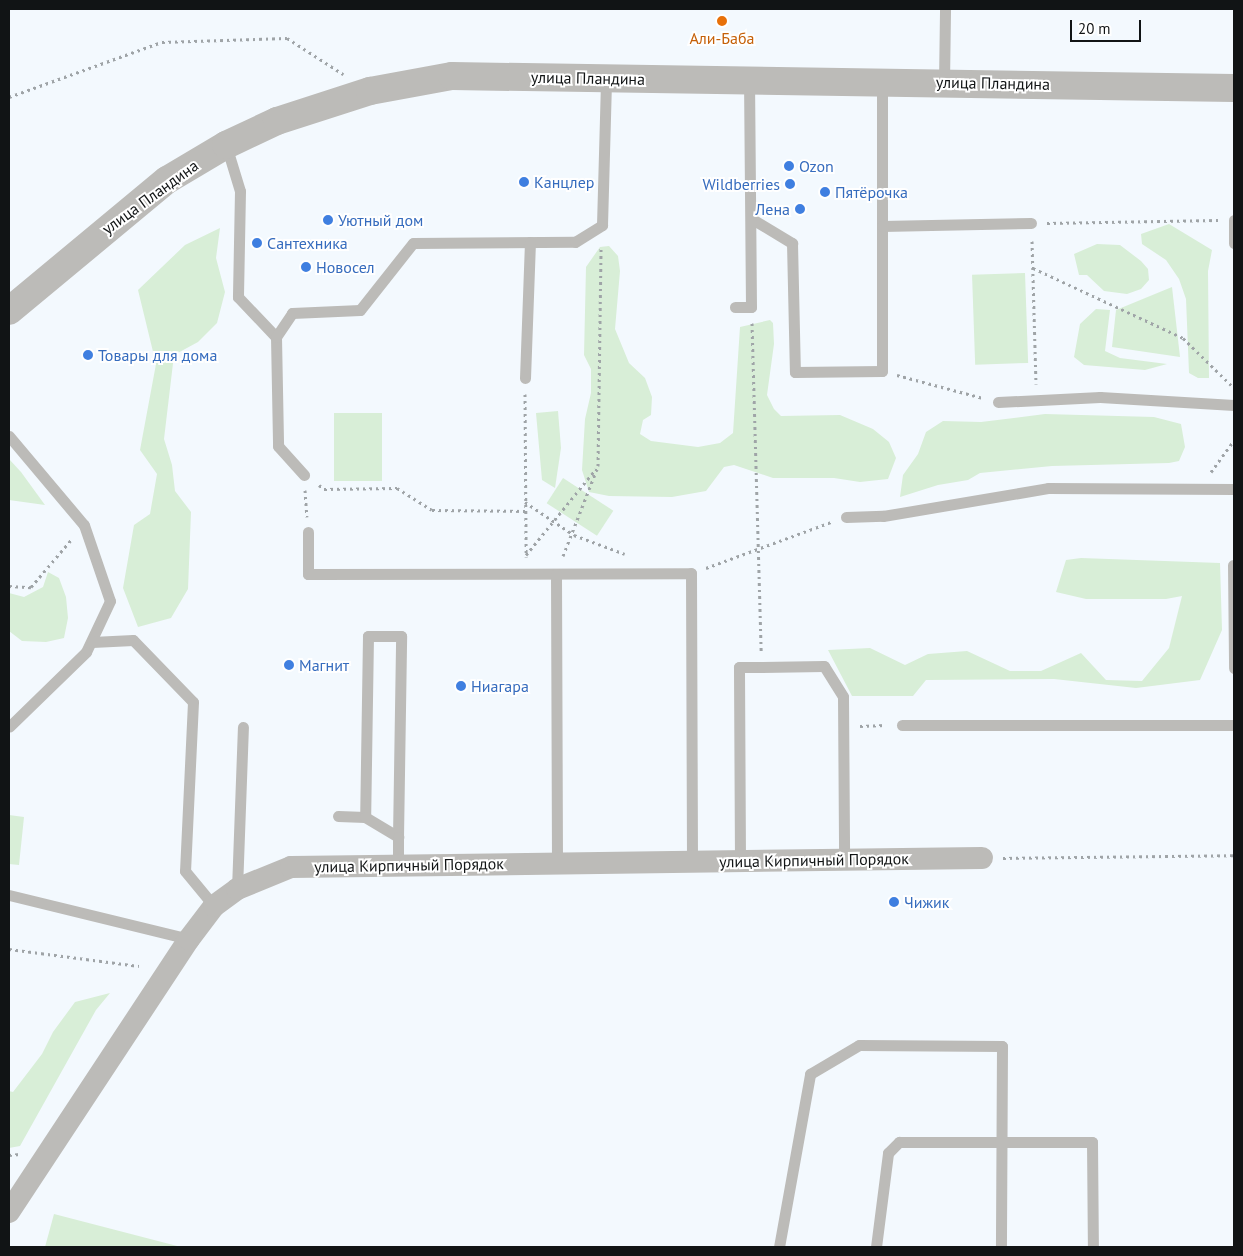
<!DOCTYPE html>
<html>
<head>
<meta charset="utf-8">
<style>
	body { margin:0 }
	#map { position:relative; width:1243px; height:1256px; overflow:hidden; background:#f3f9fe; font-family:"PT Sans",sans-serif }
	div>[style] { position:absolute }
	.green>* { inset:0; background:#d8eed7; transform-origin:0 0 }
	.path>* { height:3px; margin-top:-1.5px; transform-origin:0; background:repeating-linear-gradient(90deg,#9fa4a7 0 2.5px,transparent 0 6.5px) }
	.service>* { height:11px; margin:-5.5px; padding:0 5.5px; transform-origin:5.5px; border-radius:5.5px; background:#bcbbb8 }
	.minor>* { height:22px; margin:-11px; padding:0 11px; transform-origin:11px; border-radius:11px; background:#bcbbb8 }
	.tertiary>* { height:28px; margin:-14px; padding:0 14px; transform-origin:14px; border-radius:14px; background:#bcbbb8 }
	.dots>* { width:14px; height:14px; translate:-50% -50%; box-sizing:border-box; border:2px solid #fff; border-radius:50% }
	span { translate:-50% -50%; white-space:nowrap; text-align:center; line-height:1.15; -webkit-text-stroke:4px #fff; paint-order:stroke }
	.food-label { font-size:16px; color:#c56008 }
	.street-label { font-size:16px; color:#111415 }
	.shop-label { font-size:16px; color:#366cbe }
	.left { translate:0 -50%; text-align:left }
	.right { translate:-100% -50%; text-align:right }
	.frame { position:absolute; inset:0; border:10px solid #111415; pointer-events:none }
	.scale { position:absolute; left:1070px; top:20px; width:71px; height:22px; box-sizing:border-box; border:2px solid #111415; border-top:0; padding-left:6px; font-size:15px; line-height:18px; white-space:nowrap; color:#111415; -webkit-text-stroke:4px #fff; paint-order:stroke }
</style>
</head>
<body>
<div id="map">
	<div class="green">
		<i style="clip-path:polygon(1169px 224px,1212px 250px,1208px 271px,1209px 378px,1198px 378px,1189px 373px,1186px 299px,1179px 279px,1166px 260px,1142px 244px,1141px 234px)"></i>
		<i style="clip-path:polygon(220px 228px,216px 258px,225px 292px,217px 323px,198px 342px,174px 355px,164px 439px,172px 465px,175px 491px,191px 512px,188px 589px,171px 618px,138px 627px,123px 588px,134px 525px,150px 514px,157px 474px,140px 450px,156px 364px,138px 290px,185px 245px)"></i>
		<i style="clip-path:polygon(1097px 244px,1120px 245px,1141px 261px,1148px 269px,1149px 280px,1141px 289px,1127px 294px,1104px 291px,1087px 275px,1079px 275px,1074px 254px)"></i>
		<i style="clip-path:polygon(609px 246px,618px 256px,620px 271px,615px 329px,629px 363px,645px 378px,652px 397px,651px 415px,643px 420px,640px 434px,651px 441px,698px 447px,720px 443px,733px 433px,740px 327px,770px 320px,773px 323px,774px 344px,767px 395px,774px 409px,781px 416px,840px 415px,873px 429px,889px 442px,896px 458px,888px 479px,860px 482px,834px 478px,773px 478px,734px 465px,724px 467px,706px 491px,672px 497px,609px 496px,589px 492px,582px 470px,585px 419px,591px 393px,591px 369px,584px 355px,586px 267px,600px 247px)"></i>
		<i style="left:1025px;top:273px;width:90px;height:53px;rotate:88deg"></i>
		<i style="clip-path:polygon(1172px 287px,1180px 357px,1112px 347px,1116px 310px)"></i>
		<i style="clip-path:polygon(1096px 309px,1110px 310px,1105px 351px,1120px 358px,1167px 364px,1145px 370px,1084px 365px,1074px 357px,1080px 324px)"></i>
		<i style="clip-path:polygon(558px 411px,561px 448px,555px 488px,542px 480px,536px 413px)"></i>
		<i style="left:334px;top:413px;width:48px;height:68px"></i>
		<i style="clip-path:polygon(1045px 414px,1154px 417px,1181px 424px,1185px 447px,1179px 461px,1169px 463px,1052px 466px,980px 473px,968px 480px,938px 485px,900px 497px,903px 475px,918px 454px,926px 432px,943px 421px,981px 422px)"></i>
		<i style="clip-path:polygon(9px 459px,21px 472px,45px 505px,9px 500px)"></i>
		<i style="left:563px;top:478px;width:60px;height:30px;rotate:33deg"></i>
		<i style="clip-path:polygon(1081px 558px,1220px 563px,1222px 630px,1200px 680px,1136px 688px,1054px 679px,926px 680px,913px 696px,852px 696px,828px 650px,870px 648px,905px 665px,928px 654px,967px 651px,1010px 671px,1041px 671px,1081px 653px,1106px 680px,1142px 681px,1169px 648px,1182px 596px,1166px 599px,1086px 599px,1056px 592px,1066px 560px)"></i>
		<i style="clip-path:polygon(48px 572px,59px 578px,66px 597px,68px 618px,64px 638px,46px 642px,22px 641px,9px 631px,9px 593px,24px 597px,43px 587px)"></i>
		<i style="clip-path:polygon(9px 815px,24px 817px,19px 865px,9px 864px)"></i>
		<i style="clip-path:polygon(110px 993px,96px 1010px,20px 1146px,9px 1148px,9px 1091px,13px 1092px,42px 1054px,53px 1032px,75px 1002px)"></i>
		<i style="clip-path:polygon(54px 1214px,181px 1247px,45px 1247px)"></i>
	</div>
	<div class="path">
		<i style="left:9px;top:97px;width:163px;rotate:-19.8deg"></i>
		<i style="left:162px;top:42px;width:125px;rotate:-1.8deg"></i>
		<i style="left:287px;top:38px;width:67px;rotate:32.7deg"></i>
		<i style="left:1047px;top:223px;width:171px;rotate:-1deg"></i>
		<i style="left:1032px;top:241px;width:143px;rotate:88.4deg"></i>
		<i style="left:1033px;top:268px;width:166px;rotate:25deg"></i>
		<i style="left:1183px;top:338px;width:69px;rotate:44.4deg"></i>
		<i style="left:752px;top:323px;width:328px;rotate:88.4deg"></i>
		<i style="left:897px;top:375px;width:89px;rotate:15deg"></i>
		<i style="left:525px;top:394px;width:163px;rotate:89.6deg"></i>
		<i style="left:1211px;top:472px;width:39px;rotate:-54deg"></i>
		<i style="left:319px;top:485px;width:6px;rotate:39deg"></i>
		<i style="left:324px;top:489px;width:73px;rotate:-0.8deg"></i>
		<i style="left:397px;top:488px;width:41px;rotate:32.2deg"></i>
		<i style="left:432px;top:510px;width:93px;rotate:0.6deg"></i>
		<i style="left:305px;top:490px;width:27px;rotate:86deg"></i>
		<i style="left:525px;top:502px;width:59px;rotate:34deg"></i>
		<i style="left:574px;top:535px;width:54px;rotate:20.4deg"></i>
		<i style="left:526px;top:555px;width:111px;rotate:-50.9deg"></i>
		<i style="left:563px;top:556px;width:97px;rotate:-68.7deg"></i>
		<i style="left:598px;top:466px;width:220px;rotate:-89.2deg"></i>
		<i style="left:706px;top:568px;width:133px;rotate:-20.2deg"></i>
		<i style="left:9px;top:586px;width:22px;rotate:3deg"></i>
		<i style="left:31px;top:587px;width:62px;rotate:-49.6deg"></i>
		<i style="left:860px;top:726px;width:26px;rotate:-2deg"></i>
		<i style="left:1003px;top:858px;width:231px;rotate:-0.7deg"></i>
		<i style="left:9px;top:949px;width:131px;rotate:7.5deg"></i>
		<i style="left:9px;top:1155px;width:11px;rotate:-5deg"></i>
	</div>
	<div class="service">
		<i style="left:944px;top:83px;width:74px;rotate:-89.2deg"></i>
		<i style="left:226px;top:145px;width:48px;rotate:73.1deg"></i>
		<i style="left:240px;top:191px;width:106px;rotate:91.1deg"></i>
		<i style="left:238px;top:297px;width:55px;rotate:46.5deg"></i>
		<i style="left:276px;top:337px;width:109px;rotate:88.9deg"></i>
		<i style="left:278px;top:446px;width:39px;rotate:48deg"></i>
		<i style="left:752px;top:219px;width:47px;rotate:31deg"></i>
		<i style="left:792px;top:243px;width:129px;rotate:88.7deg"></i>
		<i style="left:795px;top:372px;width:87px;rotate:-0.7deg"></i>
		<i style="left:882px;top:371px;width:289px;rotate:-90deg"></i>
		<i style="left:1234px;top:220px;width:23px;rotate:90deg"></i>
		<i style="left:882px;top:226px;width:149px;rotate:-1.2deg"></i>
		<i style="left:735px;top:307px;width:16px"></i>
		<i style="left:751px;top:307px;width:226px;rotate:-90.5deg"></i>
		<i style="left:276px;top:337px;width:29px;rotate:-56deg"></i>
		<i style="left:292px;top:313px;width:68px;rotate:-2.5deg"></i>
		<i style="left:360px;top:310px;width:85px;rotate:-51.7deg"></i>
		<i style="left:413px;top:243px;width:162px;rotate:-0.4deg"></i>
		<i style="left:575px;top:242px;width:32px;rotate:-32deg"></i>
		<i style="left:602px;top:225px;width:147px;rotate:-88.4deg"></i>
		<i style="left:525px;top:378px;width:136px;rotate:-87.9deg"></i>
		<i style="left:998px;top:402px;width:102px;rotate:-2.8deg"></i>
		<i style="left:1100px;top:397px;width:134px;rotate:3.4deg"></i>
		<i style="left:9px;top:436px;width:116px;rotate:49.9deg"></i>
		<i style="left:84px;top:525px;width:80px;rotate:71.1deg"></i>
		<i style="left:110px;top:601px;width:56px;rotate:115.2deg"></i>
		<i style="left:86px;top:652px;width:107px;rotate:135.8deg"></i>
		<i style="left:846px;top:517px;width:37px;rotate:-2deg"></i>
		<i style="left:883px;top:516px;width:167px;rotate:-9.6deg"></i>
		<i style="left:1048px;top:488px;width:186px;rotate:0.3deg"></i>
		<i style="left:308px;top:532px;width:42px;rotate:90deg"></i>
		<i style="left:308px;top:574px;width:383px;rotate:-0.1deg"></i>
		<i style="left:691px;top:573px;width:288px;rotate:89.8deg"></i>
		<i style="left:1233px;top:565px;width:103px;rotate:89.4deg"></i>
		<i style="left:556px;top:574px;width:289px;rotate:89.8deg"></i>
		<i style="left:92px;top:642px;width:41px;rotate:-2.8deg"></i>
		<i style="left:133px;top:640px;width:86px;rotate:45.9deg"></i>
		<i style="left:193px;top:702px;width:169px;rotate:92.7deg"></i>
		<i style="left:185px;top:871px;width:45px;rotate:50.4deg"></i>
		<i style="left:902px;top:725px;width:332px"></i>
		<i style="left:338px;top:816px;width:27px;rotate:2deg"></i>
		<i style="left:398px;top:837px;width:201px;rotate:-89.1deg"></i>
		<i style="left:401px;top:636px;width:33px;rotate:180deg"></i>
		<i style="left:368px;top:636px;width:181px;rotate:90.9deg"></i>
		<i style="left:365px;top:817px;width:39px;rotate:31deg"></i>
		<i style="left:398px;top:837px;width:28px;rotate:90deg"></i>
		<i style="left:740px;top:861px;width:194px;rotate:-90.3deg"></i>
		<i style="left:739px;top:667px;width:23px"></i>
		<i style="left:762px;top:667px;width:62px;rotate:-0.9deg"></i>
		<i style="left:824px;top:666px;width:36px;rotate:58deg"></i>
		<i style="left:843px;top:697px;width:162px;rotate:89.6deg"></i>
		<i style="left:237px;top:889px;width:162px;rotate:-87.9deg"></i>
		<i style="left:9px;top:895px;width:185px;rotate:13.7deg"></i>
		<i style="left:779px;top:1247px;width:176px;rotate:-79.8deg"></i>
		<i style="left:810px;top:1074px;width:57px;rotate:-30.6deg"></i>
		<i style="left:859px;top:1045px;width:143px;rotate:0.4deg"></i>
		<i style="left:1002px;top:1046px;width:201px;rotate:90.3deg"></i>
		<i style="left:876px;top:1247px;width:95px;rotate:-82.7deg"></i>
		<i style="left:888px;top:1153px;width:16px;rotate:-45deg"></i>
		<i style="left:899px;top:1142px;width:193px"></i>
		<i style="left:1092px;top:1142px;width:105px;rotate:89.5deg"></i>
	</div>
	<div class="minor">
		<i style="left:9px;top:1212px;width:327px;rotate:-56.6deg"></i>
		<i style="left:189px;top:939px;width:41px;rotate:-52.9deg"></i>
		<i style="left:214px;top:906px;width:29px;rotate:-36deg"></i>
		<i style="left:237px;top:889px;width:58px;rotate:-22.2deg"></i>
		<i style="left:291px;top:867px;width:691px;rotate:-0.75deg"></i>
	</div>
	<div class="tertiary">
		<i style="left:9px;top:311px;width:205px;rotate:-39.7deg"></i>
		<i style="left:167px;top:180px;width:69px;rotate:-30.7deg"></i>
		<i style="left:226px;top:145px;width:56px;rotate:-25.2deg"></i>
		<i style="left:277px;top:121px;width:98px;rotate:-17.9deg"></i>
		<i style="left:370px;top:91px;width:83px;rotate:-10.4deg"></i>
		<i style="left:452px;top:76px;width:782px;rotate:0.88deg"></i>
	</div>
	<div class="dots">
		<i style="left:722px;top:21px;background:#e8710a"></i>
		<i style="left:789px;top:166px;background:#3f7fe0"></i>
		<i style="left:524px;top:182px;background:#3f7fe0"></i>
		<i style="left:790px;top:184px;background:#3f7fe0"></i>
		<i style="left:825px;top:192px;background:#3f7fe0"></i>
		<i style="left:800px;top:209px;background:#3f7fe0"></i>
		<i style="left:328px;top:220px;background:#3f7fe0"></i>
		<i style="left:257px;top:243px;background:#3f7fe0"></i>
		<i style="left:306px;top:267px;background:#3f7fe0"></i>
		<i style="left:88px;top:355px;background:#3f7fe0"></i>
		<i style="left:289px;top:665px;background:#3f7fe0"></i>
		<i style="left:461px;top:686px;background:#3f7fe0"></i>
		<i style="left:894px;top:902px;background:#3f7fe0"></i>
	</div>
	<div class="food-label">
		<span style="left:722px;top:38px">Али-Баба</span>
	</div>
	<div class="street-label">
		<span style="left:588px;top:78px;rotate:1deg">улица Пландина</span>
		<span style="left:993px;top:83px;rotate:1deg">улица Пландина</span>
		<span style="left:150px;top:197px;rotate:-36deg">улица Пландина</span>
		<span style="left:814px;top:860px;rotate:-1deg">улица Кирпичный Порядок</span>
		<span style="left:409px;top:865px;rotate:-1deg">улица Кирпичный Порядок</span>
	</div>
	<div class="shop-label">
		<span class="left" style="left:799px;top:166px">Ozon</span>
		<span class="left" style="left:534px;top:182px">Канцлер</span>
		<span class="right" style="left:780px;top:184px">Wildberries</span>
		<span class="left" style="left:835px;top:192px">Пятёрочка</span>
		<span class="right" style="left:790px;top:209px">Лена</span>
		<span class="left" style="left:338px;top:220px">Уютный дом</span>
		<span class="left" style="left:267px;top:243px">Сантехника</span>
		<span class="left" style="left:316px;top:267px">Новосел</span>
		<span class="left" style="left:98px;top:355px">Товары для дома</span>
		<span class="left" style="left:299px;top:665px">Магнит</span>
		<span class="left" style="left:471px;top:686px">Ниагара</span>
		<span class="left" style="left:904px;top:902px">Чижик</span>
	</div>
	<div class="frame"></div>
	<div class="scale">20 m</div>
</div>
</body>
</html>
